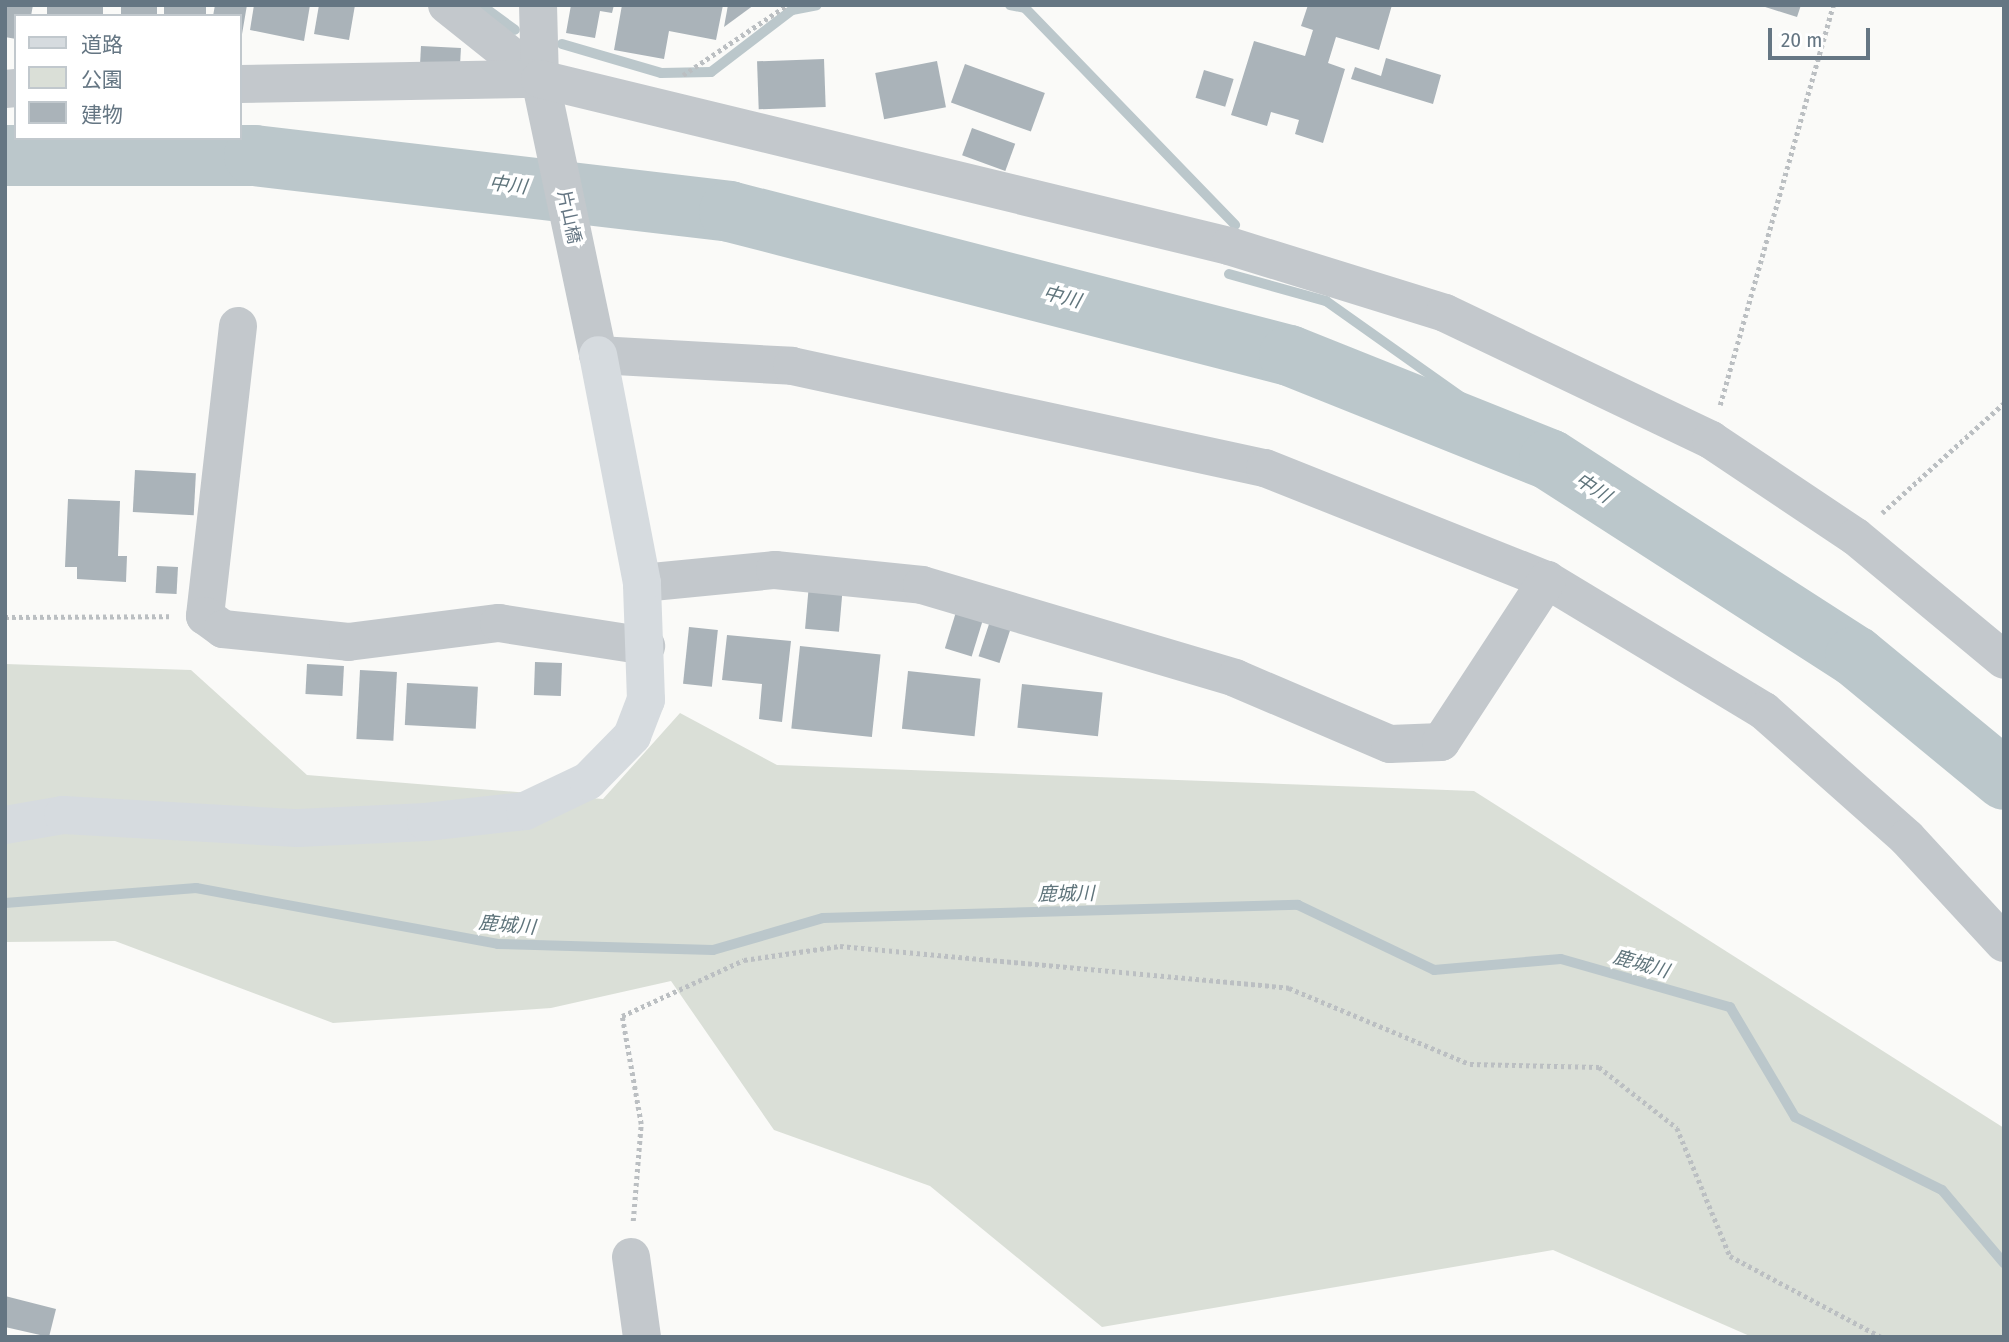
<!DOCTYPE html>
<html>
<head>
<meta charset="utf-8">
<style>
	body { margin:0 }
	#map { position:relative; width:2009px; height:1342px; overflow:hidden; background:#fafaf8; font-family:"Fira Sans Condensed","Noto Sans JP",sans-serif }
	div>[style] { position:absolute }
	.green>* { inset:0; background:#dadfd7 }
	.stream>* { height:10px; margin:-5px; padding:0 5px; transform-origin:5px; border-radius:5px; background:#bbc7cb }
	.river>* { height:61px; margin:-30.5px; padding:0 30.5px; transform-origin:30.5px; border-radius:30.5px; background:#bbc7cb }
	.building>* { inset:0; background:#aab3b9; transform-origin:0 0 }
	.path>* { height:4.5px; margin-top:-2.25px; transform-origin:0; background:repeating-linear-gradient(90deg,#bbbfc2 0 3.5px,transparent 0 7px) }
	.street>* { height:38px; margin:-19px; padding:0 19px; transform-origin:19px; border-radius:19px; background:#c3c8cc }
	.secondary>* { height:38px; margin:-19px; padding:0 19px; transform-origin:19px; border-radius:19px; background:#d6dbdf }
	span { translate:-50% -50%; white-space:nowrap; text-align:center; line-height:1.15; -webkit-text-stroke:7px #fff; paint-order:stroke }
	.street-label { font-size:18px; color:#657683 }
	.water-label { font-size:19px; color:#60757c; font-style:italic }
	.frame { position:absolute; inset:0; border:7px solid #657683; pointer-events:none }
	.legend { position:absolute; left:14px; top:14px; width:228px; height:126px; box-sizing:border-box; background:#fff; border:2px solid #c1c8cd; margin:0; padding:9px 12px; list-style:none; font-size:21px; color:#657683 }
	.legend li { display:flex; align-items:center; gap:14px; height:35px }
	.legend b { width:35px; border:2px solid #c1c8cd }
	.scale { position:absolute; left:1768px; top:28px; width:102px; height:32px; box-sizing:border-box; border:4px solid #657683; border-top:0; padding-left:9px; font-size:21px; line-height:24px; white-space:nowrap; color:#657683; -webkit-text-stroke:5px #fff; paint-order:stroke }
</style>
</head>
<body>
<div id="map">
	<div class="green">
		<i style="clip-path:polygon(5px 664px,191px 670px,307px 775px,603px 799px,680px 713px,777px 765px,1474px 791px,2004px 1128px,2004px 1337px,1752px 1337px,1553px 1250px,1102px 1327px,930px 1186px,774px 1130px,671px 981px,551px 1008px,333px 1023px,115px 941px,5px 942px)"></i>
	</div>
	<div class="stream">
		<i style="left:481px;top:5px;width:42px;rotate:36.3deg"></i>
		<i style="left:1010px;top:5px;width:15px;rotate:11deg"></i>
		<i style="left:1025px;top:8px;width:302px;rotate:45.9deg"></i>
		<i style="left:562px;top:44px;width:103px;rotate:16.3deg"></i>
		<i style="left:661px;top:73px;width:50px;rotate:-1.1deg"></i>
		<i style="left:711px;top:72px;width:102px;rotate:-37.4deg"></i>
		<i style="left:792px;top:10px;width:25px;rotate:-11deg"></i>
		<i style="left:1229px;top:274px;width:101px;rotate:15.6deg"></i>
		<i style="left:1326px;top:301px;width:273px;rotate:35.3deg"></i>
		<i style="left:5px;top:903px;width:192px;rotate:-4.5deg"></i>
		<i style="left:196px;top:888px;width:307px;rotate:10.5deg"></i>
		<i style="left:498px;top:944px;width:215px;rotate:1.6deg"></i>
		<i style="left:713px;top:950px;width:115px;rotate:-16.2deg"></i>
		<i style="left:823px;top:918px;width:475px;rotate:-1.6deg"></i>
		<i style="left:1298px;top:905px;width:151px;rotate:25.5deg"></i>
		<i style="left:1434px;top:970px;width:127px;rotate:-5deg"></i>
		<i style="left:1561px;top:959px;width:176px;rotate:15.9deg"></i>
		<i style="left:1730px;top:1007px;width:128px;rotate:59.4deg"></i>
		<i style="left:1795px;top:1117px;width:164px;rotate:26.4deg"></i>
		<i style="left:1942px;top:1190px;width:96px;rotate:49.7deg"></i>
	</div>
	<div class="river">
		<i style="left:5px;top:155px;width:249px"></i>
		<i style="left:254px;top:155px;width:478px;rotate:6.7deg"></i>
		<i style="left:729px;top:211px;width:578px;rotate:14.42deg"></i>
		<i style="left:1289px;top:355px;width:280px;rotate:21.8deg"></i>
		<i style="left:1549px;top:459px;width:364px;rotate:32.8deg"></i>
		<i style="left:1855px;top:656px;width:193px;rotate:39.5deg"></i>
	</div>
	<div class="building">
		<i style="clip-path:polygon(5px 5px,33px 5px,31px 16px,16px 16px,16px 39px,5px 37px)"></i>
		<i style="left:47px;top:5px;width:56px;height:11px"></i>
		<i style="left:121px;top:5px;width:36px;height:11px"></i>
		<i style="left:164px;top:5px;width:42px;height:11px"></i>
		<i style="clip-path:polygon(215px 5px,247px 5px,241px 40px,240px 16px,213px 16px)"></i>
		<i style="clip-path:polygon(254px 5px,310px 5px,304px 41px,250px 30px)"></i>
		<i style="clip-path:polygon(319px 5px,355px 5px,349px 40px,314px 34px)"></i>
		<i style="clip-path:polygon(571px 5px,614px 5px,612px 13px,600px 11px,595px 38px,566px 33px)"></i>
		<i style="clip-path:polygon(622px 5px,723px 5px,716px 40px,669px 31px,664px 59px,614px 50px)"></i>
		<i style="clip-path:polygon(728px 5px,754px 5px,724px 27px)"></i>
		<i style="clip-path:polygon(1308px 5px,1392px 5px,1379px 50px,1336px 37px,1328px 63px,1345px 69px,1323px 143px,1295px 134px,1299px 120px,1271px 112px,1267px 126px,1231px 115px,1254px 41px,1305px 56px,1313px 30px,1301px 26px)"></i>
		<i style="clip-path:polygon(1759px 5px,1801px 5px,1797px 17px)"></i>
		<i style="left:421px;top:46px;width:40px;height:16px;rotate:3deg"></i>
		<i style="clip-path:polygon(1386px 58px,1441px 75px,1433px 104px,1351px 79px,1355px 67px,1381px 76px)"></i>
		<i style="left:824px;top:59px;width:48px;height:67px;rotate:88deg"></i>
		<i style="left:937px;top:61px;width:47px;height:63px;rotate:79deg"></i>
		<i style="left:965px;top:64px;width:85px;height:41px;rotate:20deg"></i>
		<i style="left:1204px;top:70px;width:31px;height:29px;rotate:17deg"></i>
		<i style="left:972px;top:128px;width:46px;height:29px;rotate:20deg"></i>
		<i style="left:135px;top:470px;width:61px;height:42px;rotate:3deg"></i>
		<i style="clip-path:polygon(68px 499px,120px 501px,118px 556px,127px 556px,126px 582px,77px 579px,77px 567px,65px 567px)"></i>
		<i style="left:157px;top:566px;width:21px;height:27px;rotate:3deg"></i>
		<i style="left:809px;top:584px;width:34px;height:45px;rotate:5deg"></i>
		<i style="left:956px;top:612px;width:28px;height:38px;rotate:17deg"></i>
		<i style="left:990px;top:621px;width:22px;height:37px;rotate:18deg"></i>
		<i style="left:689px;top:627px;width:29px;height:57px;rotate:6deg"></i>
		<i style="clip-path:polygon(727px 635px,791px 641px,782px 722px,759px 719px,762px 684px,722px 680px)"></i>
		<i style="left:800px;top:646px;width:81px;height:83px;rotate:6deg"></i>
		<i style="left:535px;top:662px;width:27px;height:33px;rotate:2deg"></i>
		<i style="left:307px;top:664px;width:37px;height:30px;rotate:3deg"></i>
		<i style="left:360px;top:670px;width:37px;height:69px;rotate:3deg"></i>
		<i style="left:908px;top:671px;width:73px;height:58px;rotate:6deg"></i>
		<i style="left:407px;top:683px;width:71px;height:42px;rotate:3deg"></i>
		<i style="left:1022px;top:684px;width:81px;height:44px;rotate:6deg"></i>
		<i style="clip-path:polygon(5px 1296px,56px 1309px,49px 1337px,5px 1327px)"></i>
	</div>
	<div class="path">
		<i style="left:683px;top:75px;width:125px;rotate:-33.9deg"></i>
		<i style="left:1720px;top:405px;width:416px;rotate:-74.2deg"></i>
		<i style="left:1882px;top:513px;width:164px;rotate:-42deg"></i>
		<i style="left:5px;top:617px;width:164px;rotate:-0.3deg"></i>
		<i style="left:633px;top:1221px;width:97px;rotate:-85.3deg"></i>
		<i style="left:641px;top:1124px;width:110px;rotate:-100deg"></i>
		<i style="left:622px;top:1016px;width:134px;rotate:-24.7deg"></i>
		<i style="left:744px;top:960px;width:97px;rotate:-8.3deg"></i>
		<i style="left:840px;top:946px;width:451px;rotate:5.3deg"></i>
		<i style="left:1289px;top:988px;width:196px;rotate:22.8deg"></i>
		<i style="left:1470px;top:1064px;width:129px;rotate:1.3deg"></i>
		<i style="left:1599px;top:1067px;width:99px;rotate:38deg"></i>
		<i style="left:1677px;top:1128px;width:139px;rotate:67.5deg"></i>
		<i style="left:1730px;top:1256px;width:171px;rotate:28.2deg"></i>
	</div>
	<div class="street">
		<i style="left:447px;top:5px;width:119px;rotate:38.5deg"></i>
		<i style="left:538px;top:5px;width:74px;rotate:88.5deg"></i>
		<i style="left:540px;top:79px;width:282px;rotate:78.1deg"></i>
		<i style="left:598px;top:355px;width:194px;rotate:3.2deg"></i>
		<i style="left:792px;top:366px;width:484px;rotate:12.2deg"></i>
		<i style="left:1265px;top:468px;width:303px;rotate:21.7deg"></i>
		<i style="left:1547px;top:580px;width:253px;rotate:31.1deg"></i>
		<i style="left:1764px;top:711px;width:191px;rotate:41.6deg"></i>
		<i style="left:1907px;top:838px;width:143px;rotate:47.3deg"></i>
		<i style="left:240px;top:84px;width:300px;rotate:-1deg"></i>
		<i style="left:540px;top:79px;width:709px;rotate:13.62deg"></i>
		<i style="left:1229px;top:246px;width:226px;rotate:17.2deg"></i>
		<i style="left:1445px;top:313px;width:295px;rotate:25.5deg"></i>
		<i style="left:1711px;top:440px;width:174px;rotate:33.8deg"></i>
		<i style="left:1856px;top:537px;width:192px;rotate:39.7deg"></i>
		<i style="left:5px;top:89px;width:11px;rotate:-5deg"></i>
		<i style="left:238px;top:326px;width:292px;rotate:96.5deg"></i>
		<i style="left:205px;top:616px;width:22px;rotate:36deg"></i>
		<i style="left:223px;top:629px;width:126px;rotate:5.9deg"></i>
		<i style="left:348px;top:642px;width:152px;rotate:-7.2deg"></i>
		<i style="left:499px;top:623px;width:149px;rotate:8.9deg"></i>
		<i style="left:642px;top:583px;width:134px;rotate:-5.6deg"></i>
		<i style="left:775px;top:570px;width:148px;rotate:5.8deg"></i>
		<i style="left:922px;top:585px;width:327px;rotate:16.5deg"></i>
		<i style="left:1235px;top:678px;width:168px;rotate:23.1deg"></i>
		<i style="left:1390px;top:744px;width:51px;rotate:-2.2deg"></i>
		<i style="left:1441px;top:742px;width:194px;rotate:-56.8deg"></i>
		<i style="left:631px;top:1257px;width:81px;rotate:82.2deg"></i>
	</div>
	<div class="secondary">
		<i style="left:5px;top:825px;width:59px;rotate:-9.8deg"></i>
		<i style="left:63px;top:815px;width:235px;rotate:3.2deg"></i>
		<i style="left:298px;top:828px;width:128px;rotate:-2.7deg"></i>
		<i style="left:426px;top:822px;width:100px;rotate:-6.3deg"></i>
		<i style="left:525px;top:811px;width:70px;rotate:-25.5deg"></i>
		<i style="left:588px;top:781px;width:63px;rotate:-45.6deg"></i>
		<i style="left:632px;top:736px;width:39px;rotate:-69deg"></i>
		<i style="left:646px;top:700px;width:117px;rotate:-92deg"></i>
		<i style="left:642px;top:583px;width:232px;rotate:-100.9deg"></i>
	</div>
	<div class="street-label">
		<span style="left:569px;top:217px;rotate:78deg">片山橋</span>
	</div>
	<div class="water-label">
		<span style="left:508px;top:185px;rotate:7deg">中川</span>
		<span style="left:1062px;top:297px;rotate:14deg">中川</span>
		<span style="left:1593px;top:488px;rotate:33deg">中川</span>
		<span style="left:1066px;top:894px;rotate:-1deg">鹿城川</span>
		<span style="left:507px;top:925px;rotate:5deg">鹿城川</span>
		<span style="left:1641px;top:964px;rotate:16deg">鹿城川</span>
	</div>
	<div class="frame"></div>
	<ul class="legend">
	<li><b style="height:9px;background:#d6dbdf"></b>道路</li>
	<li><b style="height:19px;background:#dadfd7"></b>公園</li>
	<li><b style="height:19px;background:#aab3b9"></b>建物</li>
	</ul>
	<div class="scale">20 m</div>
</div>
</body>
</html>
